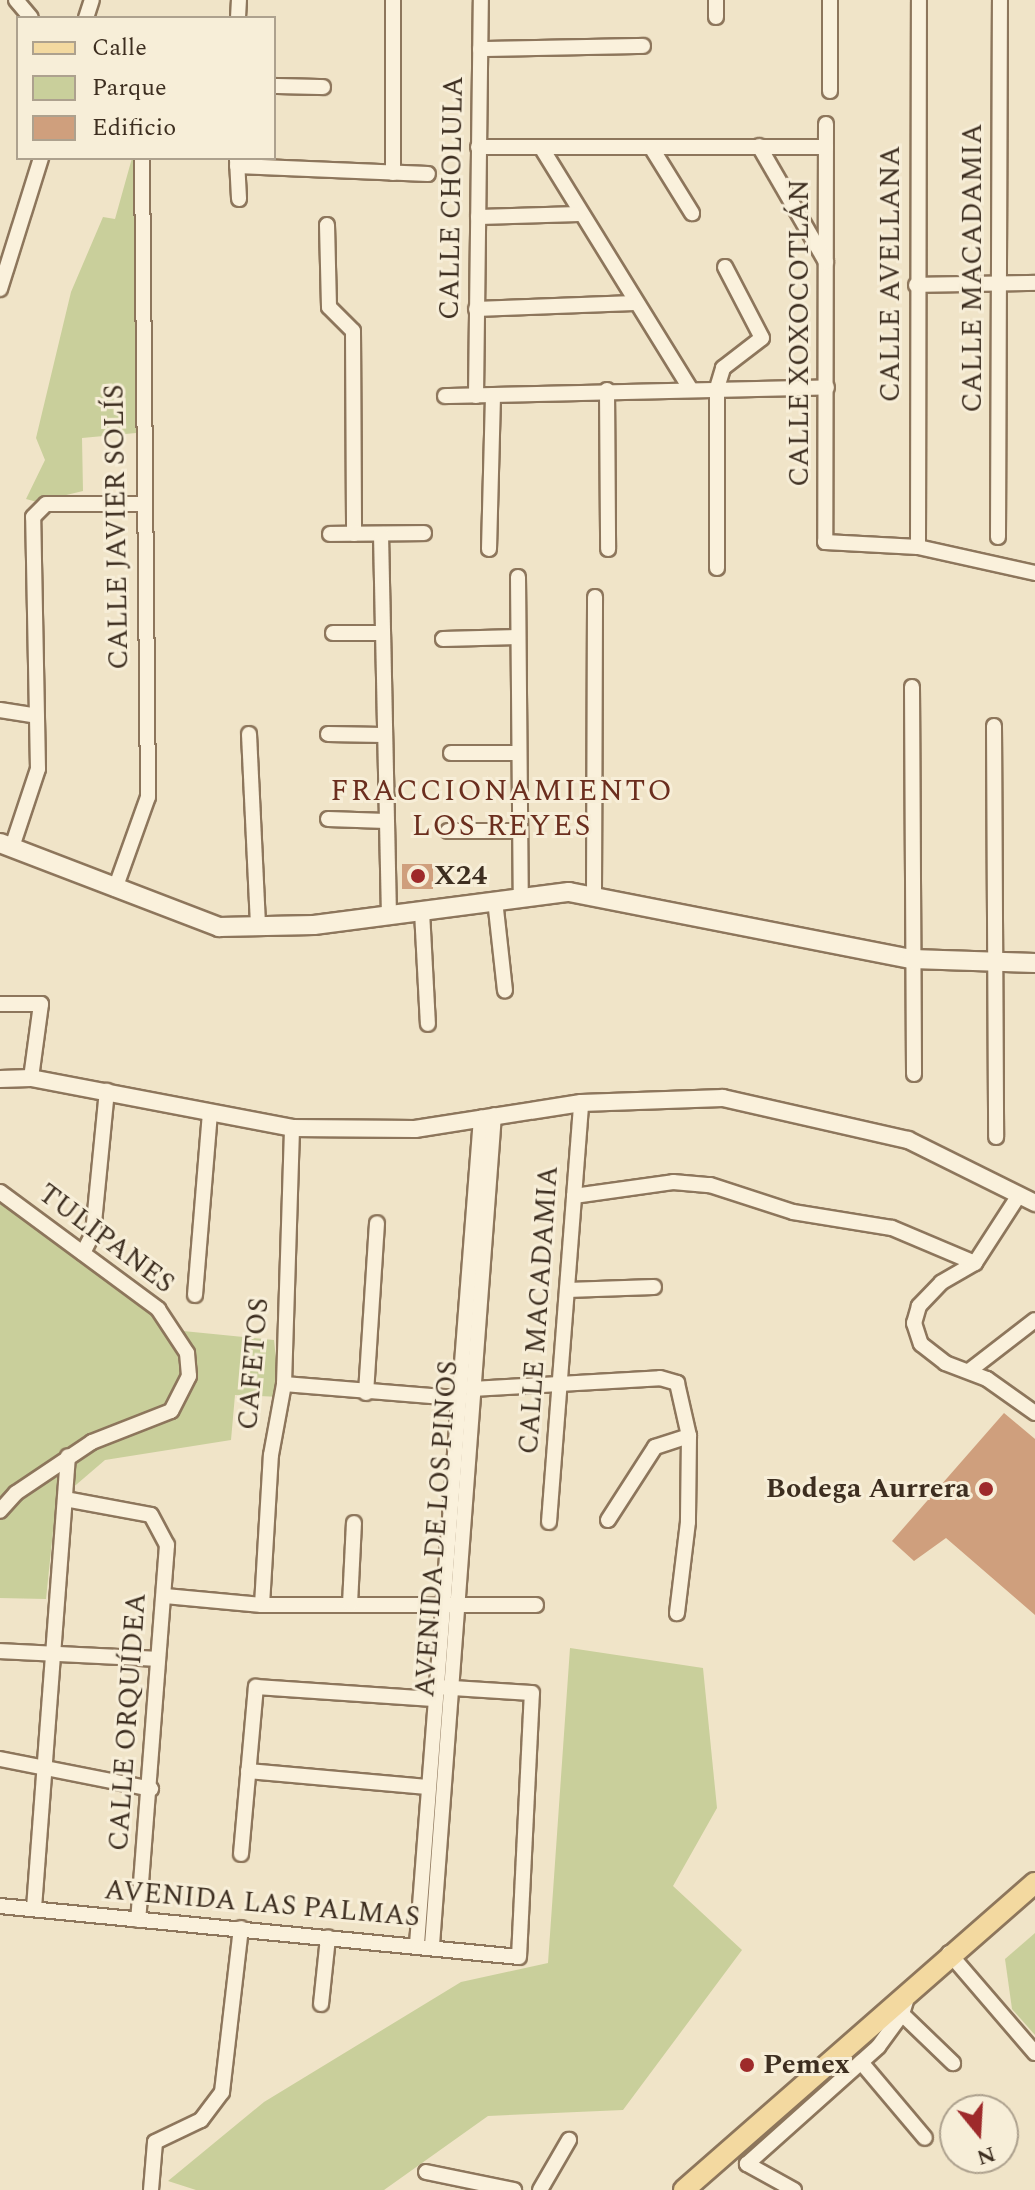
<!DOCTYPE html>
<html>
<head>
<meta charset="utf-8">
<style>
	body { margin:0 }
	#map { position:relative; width:1035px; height:2190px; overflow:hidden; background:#f0e4c8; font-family:Spectral,serif }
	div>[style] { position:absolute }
	.green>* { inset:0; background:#c9cf9b }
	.building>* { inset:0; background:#cf9f7d; transform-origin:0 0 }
	.roads { filter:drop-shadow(2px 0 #8d765c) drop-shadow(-2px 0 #8d765c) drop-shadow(0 2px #8d765c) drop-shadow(0 -2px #8d765c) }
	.minor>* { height:14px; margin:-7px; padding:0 7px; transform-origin:7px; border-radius:7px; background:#faf1dc }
	.tertiary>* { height:16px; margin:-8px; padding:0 8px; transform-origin:8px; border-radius:8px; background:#faf1dc }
	.secondary>* { height:18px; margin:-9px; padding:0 9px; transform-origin:9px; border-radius:9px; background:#faf1dc }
	.primary>* { height:20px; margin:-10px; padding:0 10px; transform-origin:10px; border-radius:10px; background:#f3d9a0 }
	.dots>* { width:22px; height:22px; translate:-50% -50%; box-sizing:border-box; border:4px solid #f7eed8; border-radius:50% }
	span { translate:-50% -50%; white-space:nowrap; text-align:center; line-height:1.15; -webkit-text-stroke:6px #f7eed8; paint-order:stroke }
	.street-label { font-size:28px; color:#3d2e20 }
	.poi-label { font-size:28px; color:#3d2e20; font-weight:700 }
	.left { translate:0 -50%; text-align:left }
	.right { translate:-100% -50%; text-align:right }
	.neighbourhood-label { font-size:30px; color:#6b2e1e; letter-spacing:2px }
	.legend { position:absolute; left:16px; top:16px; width:260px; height:144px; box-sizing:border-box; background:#f7eed8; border:2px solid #ada18e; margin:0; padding:10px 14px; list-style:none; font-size:24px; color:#3d2e20 }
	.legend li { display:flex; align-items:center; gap:16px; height:40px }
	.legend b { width:40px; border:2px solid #ada18e }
	.north { position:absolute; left:939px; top:2094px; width:80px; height:80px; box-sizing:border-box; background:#f7eed8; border:2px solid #ada18e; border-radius:50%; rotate:162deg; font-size:22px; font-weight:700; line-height:32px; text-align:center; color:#3d2e20 }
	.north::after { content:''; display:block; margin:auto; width:28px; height:36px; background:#9e2a2b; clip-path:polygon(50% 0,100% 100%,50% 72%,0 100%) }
</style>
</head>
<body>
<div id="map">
	<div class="green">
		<i style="clip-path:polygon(132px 158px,142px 158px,136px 433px,82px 438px,83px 491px,37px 502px,26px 499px,45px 460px,36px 438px,71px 292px,103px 217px,115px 219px)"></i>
		<i style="clip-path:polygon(0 1204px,75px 1250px,183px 1331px,274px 1340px,280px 1397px,235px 1395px,231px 1440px,105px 1460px,56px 1502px,46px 1599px,0 1598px)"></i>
		<i style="clip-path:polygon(570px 1648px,703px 1668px,717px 1808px,673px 1886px,742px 1950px,623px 2110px,488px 2116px,384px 2190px,196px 2190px,168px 2181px,264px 2102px,461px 1982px,548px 1963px)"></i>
		<i style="clip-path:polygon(1035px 1933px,1035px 2035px,1012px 2009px,1005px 1959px)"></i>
	</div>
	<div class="building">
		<i style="left:402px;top:864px;width:31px;height:25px"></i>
		<i style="clip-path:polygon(1004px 1413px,1035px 1439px,1035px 1615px,946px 1538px,914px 1561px,892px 1541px)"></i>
	</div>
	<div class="roads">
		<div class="minor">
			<i style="left:16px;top:0;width:23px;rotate:50deg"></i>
			<i style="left:393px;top:0;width:173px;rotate:90deg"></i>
			<i style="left:716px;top:0;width:17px;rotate:90deg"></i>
			<i style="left:830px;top:0;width:91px;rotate:90deg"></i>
			<i style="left:86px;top:18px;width:19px;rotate:-72deg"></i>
			<i style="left:238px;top:18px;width:18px;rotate:-87deg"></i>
			<i style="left:480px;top:49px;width:163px;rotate:-1.1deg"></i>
			<i style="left:274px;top:86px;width:49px;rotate:1.2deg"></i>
			<i style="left:826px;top:124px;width:418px;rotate:90.1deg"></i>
			<i style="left:825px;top:542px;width:93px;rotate:3.1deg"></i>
			<i style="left:918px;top:547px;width:120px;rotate:12.5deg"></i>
			<i style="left:759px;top:146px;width:134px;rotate:60deg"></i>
			<i style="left:478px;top:147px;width:348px"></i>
			<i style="left:541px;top:147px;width:283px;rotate:58.3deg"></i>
			<i style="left:651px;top:147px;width:78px;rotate:58.2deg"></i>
			<i style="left:237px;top:160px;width:39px;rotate:87deg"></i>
			<i style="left:237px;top:166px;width:191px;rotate:2.4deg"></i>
			<i style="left:478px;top:217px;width:102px;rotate:-1.7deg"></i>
			<i style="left:327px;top:225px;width:82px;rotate:88.6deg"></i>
			<i style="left:329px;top:307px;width:34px;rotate:45deg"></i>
			<i style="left:353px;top:331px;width:203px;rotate:89.7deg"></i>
			<i style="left:916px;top:285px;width:119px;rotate:-1deg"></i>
			<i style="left:0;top:289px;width:137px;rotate:-72.6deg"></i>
			<i style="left:476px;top:309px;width:158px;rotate:-2.2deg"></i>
			<i style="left:607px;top:390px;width:159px;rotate:89.6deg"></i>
			<i style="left:445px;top:396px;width:382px;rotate:-1.3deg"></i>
			<i style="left:476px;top:396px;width:396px;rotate:-89.3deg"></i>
			<i style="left:330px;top:534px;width:94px;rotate:-0.6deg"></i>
			<i style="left:381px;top:534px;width:382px;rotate:88.8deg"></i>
			<i style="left:998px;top:537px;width:537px;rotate:-89.79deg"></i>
			<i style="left:918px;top:547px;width:547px;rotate:-89.9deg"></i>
			<i style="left:489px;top:549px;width:154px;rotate:-88.5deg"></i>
			<i style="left:717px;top:568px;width:180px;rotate:-90deg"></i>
			<i style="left:717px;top:388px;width:21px;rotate:-73deg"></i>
			<i style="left:723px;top:368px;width:49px;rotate:-37.6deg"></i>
			<i style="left:762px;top:338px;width:80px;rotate:-117.5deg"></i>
			<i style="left:518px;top:577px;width:320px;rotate:89.5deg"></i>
			<i style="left:333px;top:633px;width:50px"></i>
			<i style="left:443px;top:639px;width:75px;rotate:-1.5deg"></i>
			<i style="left:912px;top:687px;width:387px;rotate:89.7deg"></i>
			<i style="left:0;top:710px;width:37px;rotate:9deg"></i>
			<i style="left:994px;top:726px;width:411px;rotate:89.7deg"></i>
			<i style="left:249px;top:734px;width:194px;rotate:87.3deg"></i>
			<i style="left:328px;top:734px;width:55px;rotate:1deg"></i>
			<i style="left:451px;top:753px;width:68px"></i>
			<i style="left:328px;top:819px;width:58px;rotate:2deg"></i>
			<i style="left:448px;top:831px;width:72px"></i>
			<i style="left:13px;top:844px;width:79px;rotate:-71.6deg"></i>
			<i style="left:38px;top:769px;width:252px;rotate:-91.1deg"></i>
			<i style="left:33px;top:517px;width:18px;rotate:-45deg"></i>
			<i style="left:46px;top:504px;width:95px"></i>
			<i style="left:115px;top:889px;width:98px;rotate:-70.3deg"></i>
			<i style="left:148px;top:797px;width:639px;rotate:-90.54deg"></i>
			<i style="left:594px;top:893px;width:296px;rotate:-89.8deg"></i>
			<i style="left:495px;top:900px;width:91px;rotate:83.7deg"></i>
			<i style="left:422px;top:911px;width:113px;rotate:87deg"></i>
			<i style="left:0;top:1004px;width:41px"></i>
			<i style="left:41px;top:1004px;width:75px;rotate:97.7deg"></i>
			<i style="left:0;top:1192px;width:197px;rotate:36.5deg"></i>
			<i style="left:158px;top:1309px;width:53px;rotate:56.6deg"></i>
			<i style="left:187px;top:1353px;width:23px;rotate:85deg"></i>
			<i style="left:189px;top:1376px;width:39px;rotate:117deg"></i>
			<i style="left:171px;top:1411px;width:85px;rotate:158.6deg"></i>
			<i style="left:92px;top:1442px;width:92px;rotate:146.1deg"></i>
			<i style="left:16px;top:1493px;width:24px;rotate:132deg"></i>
			<i style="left:1019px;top:1195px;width:81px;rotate:122.9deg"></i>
			<i style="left:975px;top:1263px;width:39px;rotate:150deg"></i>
			<i style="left:941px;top:1283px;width:32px;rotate:134deg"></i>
			<i style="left:919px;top:1306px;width:18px;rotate:106deg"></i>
			<i style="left:914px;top:1323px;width:22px;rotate:72deg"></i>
			<i style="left:921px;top:1344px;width:31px;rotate:38deg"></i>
			<i style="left:945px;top:1363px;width:45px;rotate:20.9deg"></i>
			<i style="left:987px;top:1379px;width:59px;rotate:35.3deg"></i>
			<i style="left:574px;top:1196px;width:100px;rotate:-8deg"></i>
			<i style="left:673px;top:1182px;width:37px;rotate:5deg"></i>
			<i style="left:710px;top:1185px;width:87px;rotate:18deg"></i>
			<i style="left:793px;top:1212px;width:100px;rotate:9.2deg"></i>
			<i style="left:892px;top:1228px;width:90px;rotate:22.9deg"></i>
			<i style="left:83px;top:1253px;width:22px;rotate:-63deg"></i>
			<i style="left:93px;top:1233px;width:143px;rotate:-84.4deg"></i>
			<i style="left:567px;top:1290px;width:87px;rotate:-2deg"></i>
			<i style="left:195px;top:1295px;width:183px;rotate:-85.3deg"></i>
			<i style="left:969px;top:1371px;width:83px;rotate:-37.7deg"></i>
			<i style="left:284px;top:1384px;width:172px;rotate:4.7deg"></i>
			<i style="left:472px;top:1389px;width:188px;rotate:-3.3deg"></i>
			<i style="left:660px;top:1378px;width:18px;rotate:16deg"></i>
			<i style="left:677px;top:1383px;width:54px;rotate:77.2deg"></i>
			<i style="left:689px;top:1436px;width:86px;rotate:90.7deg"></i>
			<i style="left:688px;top:1522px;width:92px;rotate:96.9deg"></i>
			<i style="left:366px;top:1393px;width:170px;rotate:-86.3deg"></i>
			<i style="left:65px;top:1499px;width:87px;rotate:10.5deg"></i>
			<i style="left:151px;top:1515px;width:34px;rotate:62deg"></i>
			<i style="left:167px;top:1545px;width:376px;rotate:94.4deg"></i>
			<i style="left:608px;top:1520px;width:87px;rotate:-57.2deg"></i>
			<i style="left:655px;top:1447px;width:36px;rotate:-18deg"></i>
			<i style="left:549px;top:1522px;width:420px;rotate:-85.6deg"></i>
			<i style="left:165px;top:1596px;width:97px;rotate:5.3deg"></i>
			<i style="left:262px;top:1605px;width:274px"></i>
			<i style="left:350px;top:1604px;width:81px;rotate:-87.2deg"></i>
			<i style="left:262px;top:1605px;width:150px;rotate:-86.6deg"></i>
			<i style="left:271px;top:1455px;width:72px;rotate:-79.6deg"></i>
			<i style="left:284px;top:1384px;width:256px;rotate:-88.2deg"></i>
			<i style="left:0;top:1651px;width:158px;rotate:2.9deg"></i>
			<i style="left:0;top:1759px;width:154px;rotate:11.2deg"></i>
			<i style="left:248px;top:1771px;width:180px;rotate:5.1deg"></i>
			<i style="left:241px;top:1854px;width:168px;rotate:-84.9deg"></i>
			<i style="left:256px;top:1687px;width:178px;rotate:3.9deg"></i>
			<i style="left:0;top:1906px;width:521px;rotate:5.61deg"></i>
			<i style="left:519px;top:1957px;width:264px;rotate:-87.2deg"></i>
			<i style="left:532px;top:1693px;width:96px;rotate:-176.4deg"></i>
			<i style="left:34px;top:1908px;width:453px;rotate:-85.7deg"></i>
			<i style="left:417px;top:1944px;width:829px;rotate:-85.57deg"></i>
			<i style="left:432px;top:1945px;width:832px;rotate:-85.73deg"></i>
			<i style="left:949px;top:1953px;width:132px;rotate:49.3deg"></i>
			<i style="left:321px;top:2004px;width:67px;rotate:-84deg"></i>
			<i style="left:902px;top:2014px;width:71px;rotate:43.9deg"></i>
			<i style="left:861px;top:2062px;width:99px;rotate:49.9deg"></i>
			<i style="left:426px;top:2172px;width:90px;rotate:11.6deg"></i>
			<i style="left:151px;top:2190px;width:48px;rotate:-85.2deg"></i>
			<i style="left:155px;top:2142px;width:51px;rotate:-25.6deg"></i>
			<i style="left:201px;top:2120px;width:35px;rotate:-53deg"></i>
			<i style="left:222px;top:2092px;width:165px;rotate:-83.4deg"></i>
			<i style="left:540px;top:2190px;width:58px;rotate:-59.9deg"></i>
			<i style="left:794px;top:2190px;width:54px;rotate:-151deg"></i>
			<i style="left:747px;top:2164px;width:176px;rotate:-41.8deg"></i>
			<i style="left:878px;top:2047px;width:41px;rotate:-54deg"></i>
			<i style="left:902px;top:2014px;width:21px;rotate:-73deg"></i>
		</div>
		<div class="tertiary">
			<i style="left:0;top:1079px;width:31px;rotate:-2deg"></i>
			<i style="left:31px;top:1078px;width:266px;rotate:10.8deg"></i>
			<i style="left:292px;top:1128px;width:123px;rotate:0.5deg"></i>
			<i style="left:415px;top:1129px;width:168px;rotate:-8.9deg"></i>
			<i style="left:581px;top:1103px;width:142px;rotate:-2deg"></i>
			<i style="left:723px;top:1098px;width:190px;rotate:12.8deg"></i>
			<i style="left:908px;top:1140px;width:142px;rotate:26.4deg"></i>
		</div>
		<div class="secondary">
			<i style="left:0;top:843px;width:235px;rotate:21deg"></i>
			<i style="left:219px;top:927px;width:95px;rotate:-1.2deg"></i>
			<i style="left:314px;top:925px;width:257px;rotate:-7.4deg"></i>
			<i style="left:569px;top:892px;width:349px;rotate:11.1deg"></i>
			<i style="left:912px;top:959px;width:123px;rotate:1.9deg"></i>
		</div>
		<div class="primary">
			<i style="left:684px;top:2190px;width:466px;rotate:-41.2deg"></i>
		</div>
	</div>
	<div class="dots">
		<i style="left:418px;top:876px;background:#9e2a2b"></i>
		<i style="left:986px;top:1489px;background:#9e2a2b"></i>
		<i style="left:747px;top:2065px;background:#9e2a2b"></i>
	</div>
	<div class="street-label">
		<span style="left:452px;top:198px;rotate:-89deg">CALLE CHOLULA</span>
		<span style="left:973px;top:268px;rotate:-90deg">CALLE MACADAMIA</span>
		<span style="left:891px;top:274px;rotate:-90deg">CALLE AVELLANA</span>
		<span style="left:800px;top:333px;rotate:-90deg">CALLE XOXOCOTLÁN</span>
		<span style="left:117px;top:527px;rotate:-91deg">CALLE JAVIER SOLÍS</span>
		<span style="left:106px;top:1239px;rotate:37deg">TULIPANES</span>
		<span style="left:539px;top:1310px;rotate:-86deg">CALLE MACADAMIA</span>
		<span style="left:254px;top:1364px;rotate:-85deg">CAFETOS</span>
		<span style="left:437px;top:1529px;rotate:-86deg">AVENIDA DE LOS PINOS</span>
		<span style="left:128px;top:1722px;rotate:-86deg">CALLE ORQUÍDEA</span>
		<span style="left:262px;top:1904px;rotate:5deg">AVENIDA LAS PALMAS</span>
	</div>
	<div class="poi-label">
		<span class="left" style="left:434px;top:876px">X24</span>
		<span class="right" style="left:970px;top:1489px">Bodega Aurrera</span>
		<span class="left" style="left:763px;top:2065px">Pemex</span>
	</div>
	<div class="neighbourhood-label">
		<span style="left:502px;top:808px">FRACCIONAMIENTO<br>LOS REYES</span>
	</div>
	<ul class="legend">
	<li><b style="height:10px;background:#f3d9a0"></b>Calle</li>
	<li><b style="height:22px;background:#c9cf9b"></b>Parque</li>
	<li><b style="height:22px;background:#cf9f7d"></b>Edificio</li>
	</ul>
	<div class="north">N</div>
</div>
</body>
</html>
